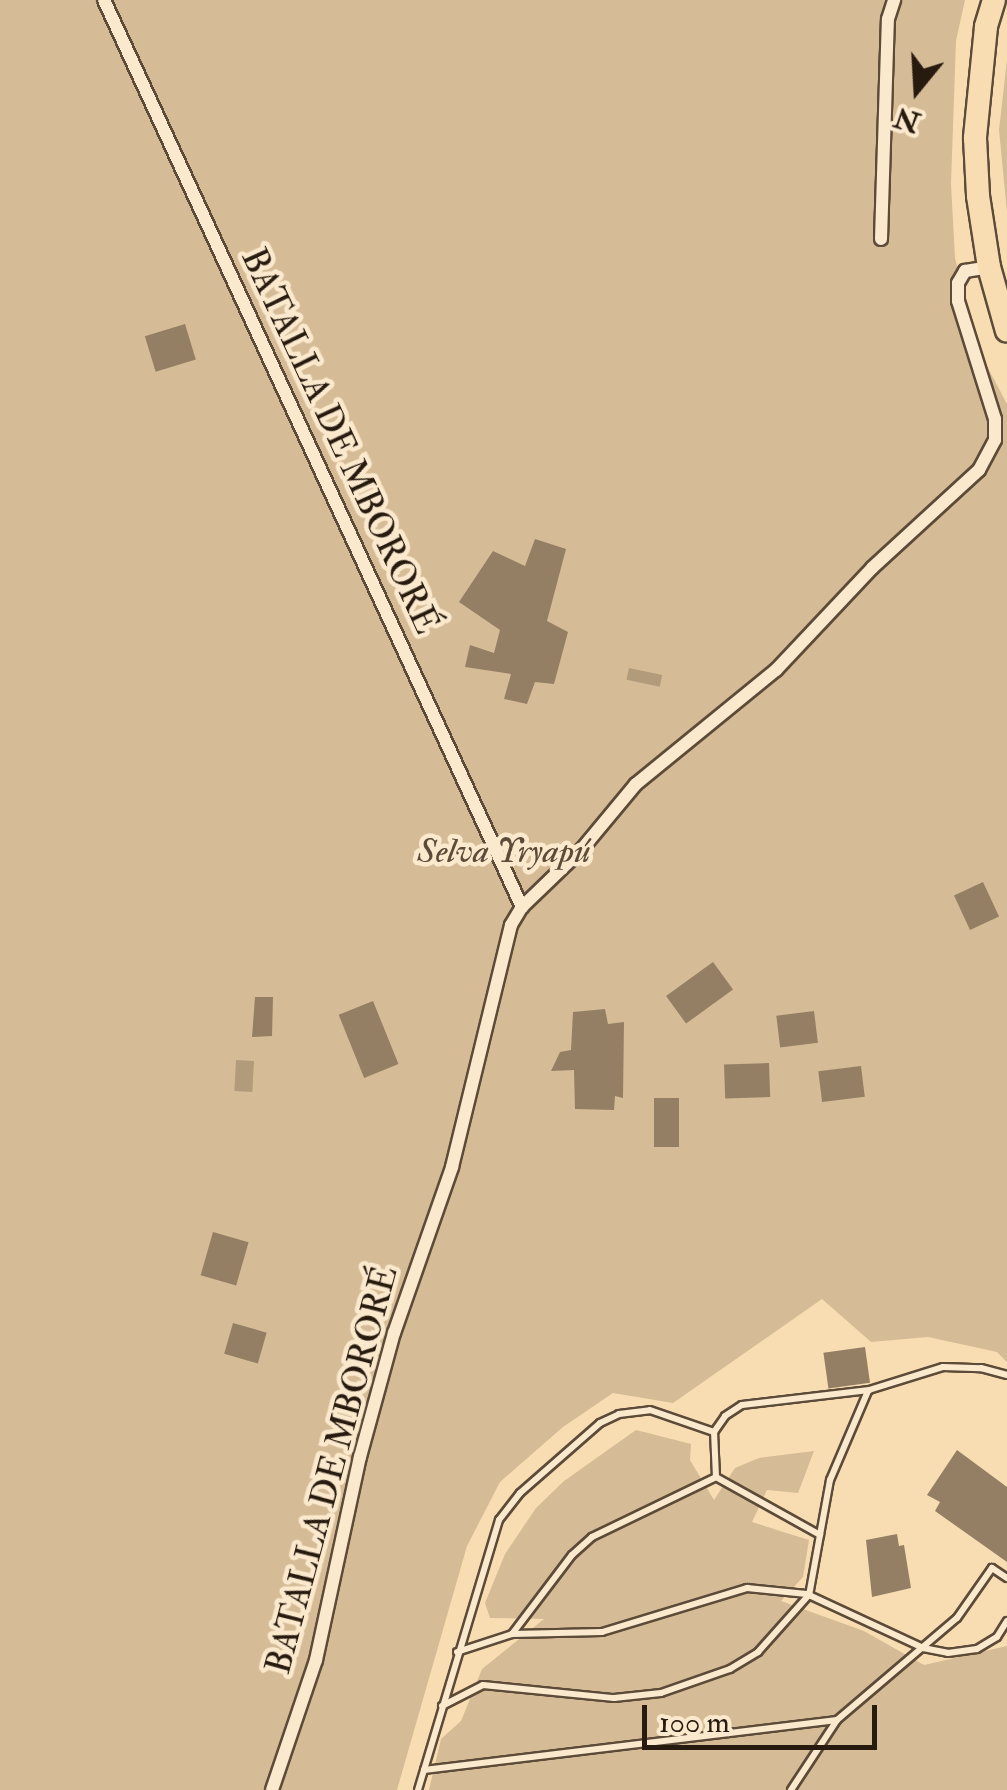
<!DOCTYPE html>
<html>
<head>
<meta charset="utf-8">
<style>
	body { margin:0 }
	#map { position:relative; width:1007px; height:1790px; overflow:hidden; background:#f9ddb2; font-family:"IM FELL Double Pica",serif }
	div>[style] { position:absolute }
	.green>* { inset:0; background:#d5bc96 }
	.water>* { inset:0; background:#b29b7b; transform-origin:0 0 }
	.building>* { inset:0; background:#947f64; transform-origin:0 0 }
	.roads { filter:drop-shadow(2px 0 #5c4b38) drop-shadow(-2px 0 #5c4b38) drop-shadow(0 2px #5c4b38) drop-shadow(0 -2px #5c4b38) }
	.lane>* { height:6px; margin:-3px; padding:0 3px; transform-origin:3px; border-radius:3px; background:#fbe9cd }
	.street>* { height:12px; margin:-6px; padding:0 6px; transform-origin:6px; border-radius:6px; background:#fbe9cd }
	.highway>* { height:22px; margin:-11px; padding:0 11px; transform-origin:11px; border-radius:11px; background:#f9ddb2 }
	span { translate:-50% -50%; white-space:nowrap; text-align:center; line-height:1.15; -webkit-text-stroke:9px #fbe9cd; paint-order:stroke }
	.street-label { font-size:35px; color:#271a0f }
	.park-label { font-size:35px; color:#5b4b38; font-style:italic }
	.north { position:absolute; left:867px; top:40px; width:100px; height:100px; -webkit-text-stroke:8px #fbe9cd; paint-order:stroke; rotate:198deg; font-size:28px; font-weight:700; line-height:40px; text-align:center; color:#271a0f }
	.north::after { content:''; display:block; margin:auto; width:35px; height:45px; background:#271a0f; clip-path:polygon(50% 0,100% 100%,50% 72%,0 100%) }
	.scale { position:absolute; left:642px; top:1705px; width:235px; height:45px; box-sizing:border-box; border:5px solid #271a0f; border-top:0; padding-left:12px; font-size:30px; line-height:35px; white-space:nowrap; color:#271a0f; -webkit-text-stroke:8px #fbe9cd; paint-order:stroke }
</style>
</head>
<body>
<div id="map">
	<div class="green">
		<i style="clip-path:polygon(0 0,965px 0,956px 41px,951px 184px,955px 258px,979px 351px,1007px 404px,1007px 1362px,997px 1352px,928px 1337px,871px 1342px,822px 1299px,673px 1403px,613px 1393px,563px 1427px,500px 1482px,467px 1546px,397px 1790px,0 1790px)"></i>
		<i style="clip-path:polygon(1007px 60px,1007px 212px,999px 130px)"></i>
		<i style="clip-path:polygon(636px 1430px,691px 1444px,690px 1460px,714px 1500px,735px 1468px,759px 1458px,814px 1451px,798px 1493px,767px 1490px,752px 1522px,809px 1540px,803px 1577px,781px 1601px,864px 1631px,924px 1665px,1007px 1646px,1007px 1790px,429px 1790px,441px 1739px,461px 1721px,482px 1669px,544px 1619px,490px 1618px,485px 1603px,505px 1554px,536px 1508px,564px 1481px)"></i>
	</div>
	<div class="water">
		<i style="left:629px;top:668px;width:34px;height:12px;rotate:12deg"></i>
		<i style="left:236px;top:1060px;width:18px;height:31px;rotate:3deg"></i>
	</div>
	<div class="building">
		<i style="left:185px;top:324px;width:37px;height:42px;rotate:73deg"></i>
		<i style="clip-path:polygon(535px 539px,566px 549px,547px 621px,568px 632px,554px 684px,535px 682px,527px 704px,504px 699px,511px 674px,465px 667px,470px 645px,494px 653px,500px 630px,459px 602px,493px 551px,525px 566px)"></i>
		<i style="left:983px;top:882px;width:38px;height:32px;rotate:65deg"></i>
		<i style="left:713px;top:962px;width:34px;height:58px;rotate:54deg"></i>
		<i style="clip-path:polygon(255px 997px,273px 997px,272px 1036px,252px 1037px)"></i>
		<i style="left:373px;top:1001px;width:68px;height:37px;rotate:68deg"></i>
		<i style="clip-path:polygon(605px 1009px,608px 1024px,624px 1022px,623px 1098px,615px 1096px,614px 1110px,575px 1109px,574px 1070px,551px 1071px,560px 1052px,571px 1050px,573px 1012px)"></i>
		<i style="left:814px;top:1011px;width:32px;height:38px;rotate:83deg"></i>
		<i style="left:769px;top:1063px;width:34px;height:45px;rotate:88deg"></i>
		<i style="left:861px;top:1066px;width:31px;height:43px;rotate:83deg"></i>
		<i style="left:654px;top:1098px;width:25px;height:49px"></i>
		<i style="left:213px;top:1232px;width:37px;height:45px;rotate:16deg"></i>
		<i style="left:233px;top:1323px;width:35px;height:32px;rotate:16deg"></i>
		<i style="left:865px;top:1347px;width:36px;height:42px;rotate:82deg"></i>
		<i style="clip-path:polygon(957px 1450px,1007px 1487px,1007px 1562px,935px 1511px,940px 1502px,927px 1495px)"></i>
		<i style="clip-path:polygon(897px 1534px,899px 1546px,904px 1545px,911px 1588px,872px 1597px,866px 1540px)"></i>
	</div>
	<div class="roads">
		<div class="lane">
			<i style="left:868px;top:1391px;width:97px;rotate:113.1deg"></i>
			<i style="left:830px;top:1480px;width:117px;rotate:100.3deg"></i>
			<i style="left:809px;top:1595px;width:126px;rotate:24.9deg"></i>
			<i style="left:923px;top:1648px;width:25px;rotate:11deg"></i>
			<i style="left:948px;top:1653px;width:29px;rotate:-8deg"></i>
			<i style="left:977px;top:1649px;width:23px;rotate:-31deg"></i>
			<i style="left:997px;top:1637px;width:19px;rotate:-58deg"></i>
			<i style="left:716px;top:1477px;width:119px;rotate:29.1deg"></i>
			<i style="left:512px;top:1634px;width:99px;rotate:-52.8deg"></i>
			<i style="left:572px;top:1555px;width:27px;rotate:-42deg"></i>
			<i style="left:592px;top:1537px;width:138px;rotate:-25.8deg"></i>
			<i style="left:716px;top:1477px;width:45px;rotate:-92.5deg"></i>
			<i style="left:457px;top:1652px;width:58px;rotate:-18.1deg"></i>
			<i style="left:512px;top:1634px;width:90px;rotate:-1.3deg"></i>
			<i style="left:602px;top:1632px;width:152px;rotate:-16.9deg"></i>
			<i style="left:747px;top:1588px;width:60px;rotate:5.7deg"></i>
			<i style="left:442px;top:1706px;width:46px;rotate:-27.1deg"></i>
			<i style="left:483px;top:1685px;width:132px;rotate:5.7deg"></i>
			<i style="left:614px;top:1698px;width:47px;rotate:-6.1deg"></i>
			<i style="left:661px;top:1693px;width:73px;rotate:-19.2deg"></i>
			<i style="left:730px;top:1669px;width:33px;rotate:-31deg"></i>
			<i style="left:758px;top:1652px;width:76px;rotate:-48.2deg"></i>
			<i style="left:424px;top:1770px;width:416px;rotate:-6.9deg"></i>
			<i style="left:418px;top:1790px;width:282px;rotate:-73.3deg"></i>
			<i style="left:499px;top:1520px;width:34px;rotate:-52deg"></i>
			<i style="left:520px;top:1493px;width:106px;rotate:-41.2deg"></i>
			<i style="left:600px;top:1423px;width:21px;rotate:-25deg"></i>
			<i style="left:619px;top:1414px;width:31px;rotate:-7deg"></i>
			<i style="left:650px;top:1410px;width:68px;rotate:19deg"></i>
			<i style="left:714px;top:1432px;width:19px;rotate:-55deg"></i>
			<i style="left:725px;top:1416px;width:20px;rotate:-33deg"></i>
			<i style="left:742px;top:1405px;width:128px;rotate:-6.7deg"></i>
			<i style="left:869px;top:1390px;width:77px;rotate:-17.3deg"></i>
			<i style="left:943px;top:1367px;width:38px;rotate:2deg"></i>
			<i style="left:981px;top:1368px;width:27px;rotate:15deg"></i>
			<i style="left:791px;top:1790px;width:84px;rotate:-56.7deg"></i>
			<i style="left:837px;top:1720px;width:157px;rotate:-40.4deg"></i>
			<i style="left:957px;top:1618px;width:61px;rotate:-55deg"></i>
			<i style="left:992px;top:1568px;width:18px;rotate:34deg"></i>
		</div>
		<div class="street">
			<i style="left:104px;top:0;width:999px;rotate:65.26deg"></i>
			<i style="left:881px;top:239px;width:220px;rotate:-88.2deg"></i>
			<i style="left:888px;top:19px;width:20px;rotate:-72deg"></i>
			<i style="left:272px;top:1790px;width:137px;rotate:-71.3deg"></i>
			<i style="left:316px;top:1660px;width:208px;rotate:-77.8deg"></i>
			<i style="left:360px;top:1457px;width:129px;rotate:-74.7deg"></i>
			<i style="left:394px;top:1333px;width:176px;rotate:-70.7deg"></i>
			<i style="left:452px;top:1167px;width:249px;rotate:-76.3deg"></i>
			<i style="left:511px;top:925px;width:21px;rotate:-59deg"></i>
			<i style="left:522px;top:907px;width:83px;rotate:-44deg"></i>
			<i style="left:582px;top:849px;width:85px;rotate:-50.3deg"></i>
			<i style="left:636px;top:784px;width:181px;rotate:-39.2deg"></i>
			<i style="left:776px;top:670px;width:140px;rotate:-46.7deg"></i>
			<i style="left:872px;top:568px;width:145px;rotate:-42.5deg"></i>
			<i style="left:979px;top:470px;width:34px;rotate:-62deg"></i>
			<i style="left:995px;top:440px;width:21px;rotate:-90deg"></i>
			<i style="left:995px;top:419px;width:124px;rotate:-107.4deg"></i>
			<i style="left:958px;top:301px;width:18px;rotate:-90deg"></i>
			<i style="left:958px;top:283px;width:14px;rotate:-60deg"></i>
			<i style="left:965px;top:271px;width:24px;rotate:-9deg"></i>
		</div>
		<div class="highway">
			<i style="left:994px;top:0;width:28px;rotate:107deg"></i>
			<i style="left:986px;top:27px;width:112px;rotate:95.7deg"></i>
			<i style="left:975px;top:138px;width:58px;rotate:87deg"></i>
			<i style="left:978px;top:196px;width:72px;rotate:81.2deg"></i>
			<i style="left:989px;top:267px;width:66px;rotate:74.3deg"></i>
		</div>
	</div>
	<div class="street-label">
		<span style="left:340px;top:441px;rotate:65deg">BATALLA DE MBORORÉ</span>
		<span style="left:332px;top:1470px;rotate:-75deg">BATALLA DE MBORORÉ</span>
	</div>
	<div class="park-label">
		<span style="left:504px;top:851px">Selva Yryapú</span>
	</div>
	<div class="north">N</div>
	<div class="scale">100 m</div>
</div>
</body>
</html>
